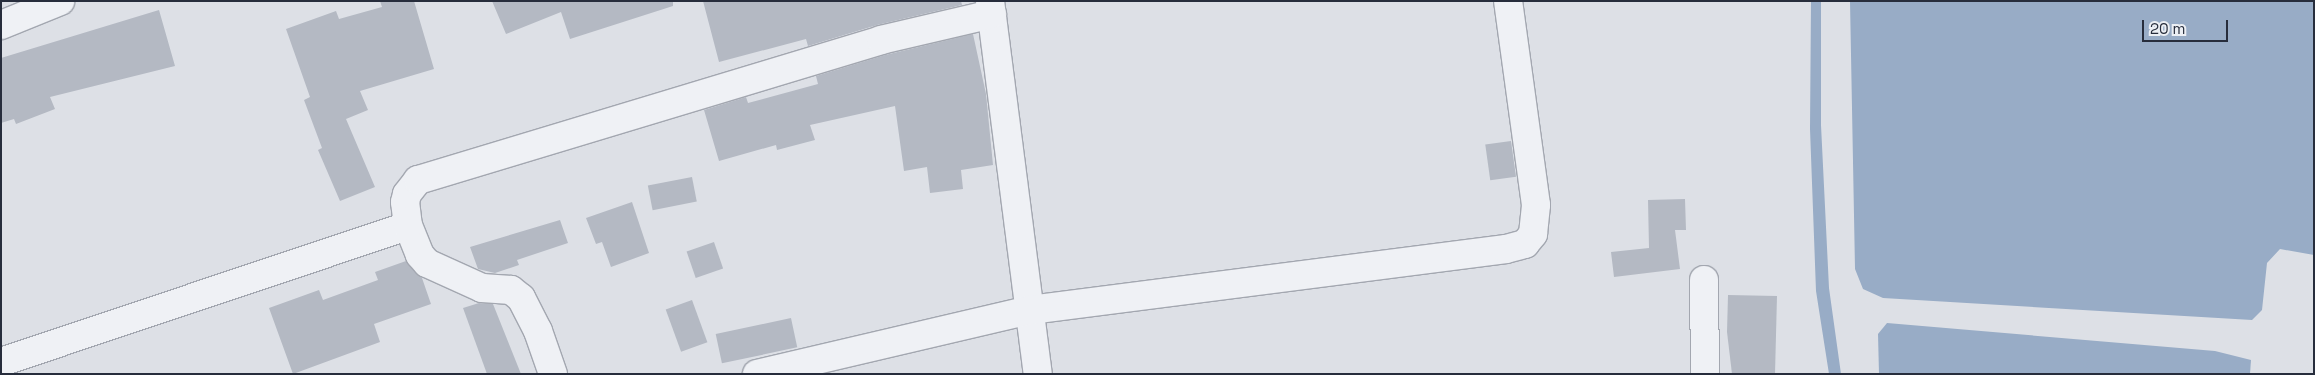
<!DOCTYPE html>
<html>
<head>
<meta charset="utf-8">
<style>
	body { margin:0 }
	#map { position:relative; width:2315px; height:375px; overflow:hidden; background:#dde0e6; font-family:"Space Grotesk",sans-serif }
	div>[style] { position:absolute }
	.water>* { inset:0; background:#98acc6 }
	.building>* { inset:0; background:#b4b9c3; transform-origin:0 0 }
	.roads { filter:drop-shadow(1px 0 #a3a7b0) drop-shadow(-1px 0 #a3a7b0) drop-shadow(0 1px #a3a7b0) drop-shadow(0 -1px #a3a7b0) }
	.street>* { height:28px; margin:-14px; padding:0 14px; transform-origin:14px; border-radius:14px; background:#eff1f5 }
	span { translate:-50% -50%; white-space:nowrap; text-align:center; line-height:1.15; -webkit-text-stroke:4px #eceff4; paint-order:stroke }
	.frame { position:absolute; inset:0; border:2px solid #272d3c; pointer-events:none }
	.scale { position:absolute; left:2142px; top:20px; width:86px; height:22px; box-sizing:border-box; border:2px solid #272d3c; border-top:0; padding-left:6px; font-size:15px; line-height:18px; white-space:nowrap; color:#272d3c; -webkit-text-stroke:4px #eceff4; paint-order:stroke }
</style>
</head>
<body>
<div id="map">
	<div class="water">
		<i style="clip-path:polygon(1811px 1px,1821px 1px,1821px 125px,1829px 288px,1841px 374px,1829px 374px,1816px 291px,1810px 129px)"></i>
		<i style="clip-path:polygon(1850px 1px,2314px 1px,2314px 255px,2280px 249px,2267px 263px,2262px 310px,2252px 320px,1883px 298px,1863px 289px,1855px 269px)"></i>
		<i style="clip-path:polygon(1887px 323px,2215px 351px,2251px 360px,2250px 374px,1879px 374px,1878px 334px)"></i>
	</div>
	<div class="building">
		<i style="clip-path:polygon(380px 1px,414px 1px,434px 69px,360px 91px,368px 110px,346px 119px,375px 187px,340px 201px,318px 150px,322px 148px,304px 100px,310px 97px,286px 29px,336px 11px,339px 19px,382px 7px)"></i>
		<i style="clip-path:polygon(492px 1px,673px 1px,673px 6px,570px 39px,561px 12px,506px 34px)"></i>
		<i style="clip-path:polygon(703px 1px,961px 1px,962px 5px,877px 25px,808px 46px,806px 39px,719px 62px)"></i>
		<i style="clip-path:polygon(159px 10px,175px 66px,50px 97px,55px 109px,16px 124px,14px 119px,1px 123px,1px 58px)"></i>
		<i style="clip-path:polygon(973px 34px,986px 94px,993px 165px,961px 170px,963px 189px,930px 193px,927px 167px,904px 171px,895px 106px,810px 125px,815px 140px,777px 150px,776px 145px,719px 161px,704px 110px,746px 97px,748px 103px,818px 84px,816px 76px,885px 55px)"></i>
		<i style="left:1511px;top:141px;width:36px;height:26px;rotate:82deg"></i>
		<i style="left:692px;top:177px;width:25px;height:45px;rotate:79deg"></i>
		<i style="clip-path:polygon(1685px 199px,1686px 230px,1675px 230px,1680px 269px,1614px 277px,1611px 252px,1649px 248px,1648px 200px)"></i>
		<i style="clip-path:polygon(632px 202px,649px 253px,611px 267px,602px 242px,596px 244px,586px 218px)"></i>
		<i style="clip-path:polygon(560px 220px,568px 243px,517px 260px,519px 265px,495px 273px,478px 269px,470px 247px)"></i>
		<i style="left:714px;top:242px;width:28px;height:29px;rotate:71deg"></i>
		<i style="clip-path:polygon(406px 261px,422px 278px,431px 304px,374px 324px,380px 342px,293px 374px,269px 308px,319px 290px,323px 300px,378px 280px,375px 272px)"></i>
		<i style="clip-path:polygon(1728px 295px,1777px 296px,1775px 374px,1732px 374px,1727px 332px)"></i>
		<i style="left:692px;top:300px;width:45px;height:28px;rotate:70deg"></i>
		<i style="clip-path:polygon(479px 303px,493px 304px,521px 374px,487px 374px,463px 308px)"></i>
		<i style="left:791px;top:318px;width:30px;height:77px;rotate:78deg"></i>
	</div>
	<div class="roads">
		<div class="street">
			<i style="left:990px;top:1px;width:376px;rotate:82.7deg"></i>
			<i style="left:1px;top:25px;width:64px;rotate:-22.1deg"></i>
			<i style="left:1704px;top:280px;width:94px;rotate:89.4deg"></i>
			<i style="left:1px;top:362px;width:429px;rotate:-18.5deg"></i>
			<i style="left:553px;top:374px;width:46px;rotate:-109.2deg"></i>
			<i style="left:538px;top:331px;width:37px;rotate:-117deg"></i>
			<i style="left:521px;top:298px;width:13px;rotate:-141deg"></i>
			<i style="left:511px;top:290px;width:29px;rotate:-176deg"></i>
			<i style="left:482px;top:288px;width:60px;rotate:-155.6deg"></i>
			<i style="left:427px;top:263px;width:11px;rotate:-131deg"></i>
			<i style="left:420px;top:255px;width:31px;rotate:-112deg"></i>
			<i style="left:408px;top:226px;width:24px;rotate:-97deg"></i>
			<i style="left:405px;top:202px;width:8px;rotate:-76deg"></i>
			<i style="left:407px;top:194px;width:18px;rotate:-52deg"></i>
			<i style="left:418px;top:180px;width:484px;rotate:-16.8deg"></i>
			<i style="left:881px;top:40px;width:114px;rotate:-13.2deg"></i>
			<i style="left:757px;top:374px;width:280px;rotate:-13.2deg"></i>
			<i style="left:1030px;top:310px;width:480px;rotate:-7.3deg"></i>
			<i style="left:1506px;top:249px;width:20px;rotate:-15deg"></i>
			<i style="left:1525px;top:244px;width:13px;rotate:-51deg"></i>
			<i style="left:1533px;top:234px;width:29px;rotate:-84deg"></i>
			<i style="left:1536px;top:205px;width:206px;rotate:-97.8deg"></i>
		</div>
	</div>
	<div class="frame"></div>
	<div class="scale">20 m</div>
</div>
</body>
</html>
